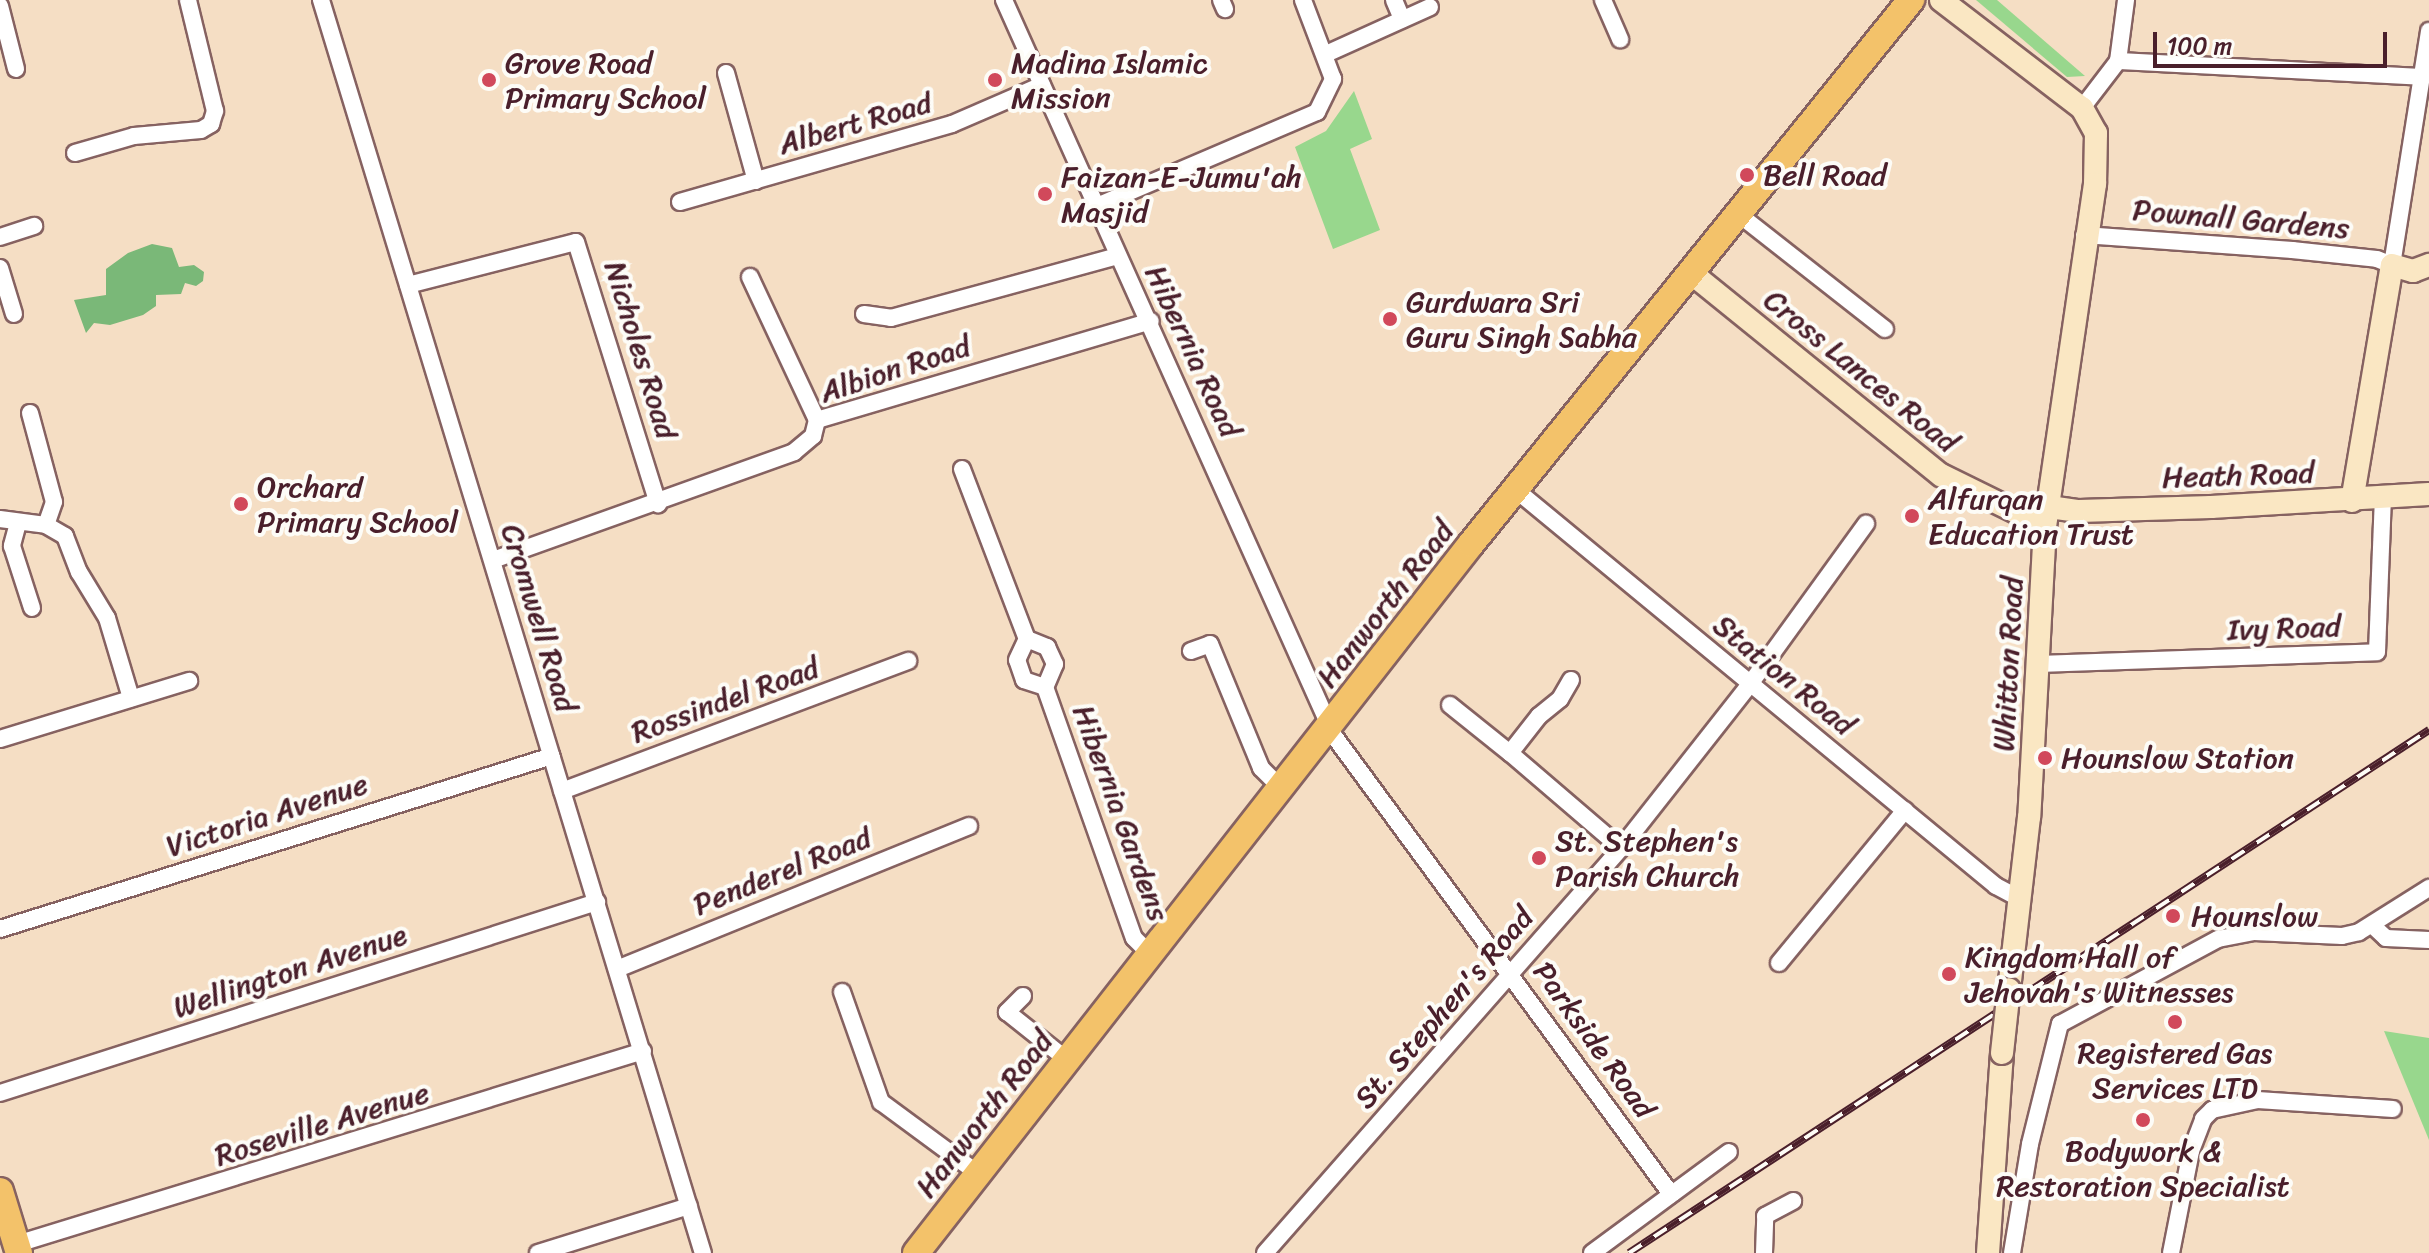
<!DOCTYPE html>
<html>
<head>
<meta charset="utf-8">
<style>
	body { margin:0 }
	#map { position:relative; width:2429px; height:1253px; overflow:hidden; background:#f5dec4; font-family:Sriracha,sans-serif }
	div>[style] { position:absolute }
	.green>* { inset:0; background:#98d78d }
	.forest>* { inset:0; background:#7ab878 }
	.roads { filter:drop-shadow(2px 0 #866261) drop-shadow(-2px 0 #866261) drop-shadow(0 2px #866261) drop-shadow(0 -2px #866261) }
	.street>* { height:16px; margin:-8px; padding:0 8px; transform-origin:8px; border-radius:8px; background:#fff }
	.secondary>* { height:22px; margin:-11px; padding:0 11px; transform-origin:11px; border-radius:11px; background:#fae7c3 }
	.primary>* { height:26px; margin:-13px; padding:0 13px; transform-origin:13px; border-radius:13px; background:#f3c26a }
	.rail>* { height:8px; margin-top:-4px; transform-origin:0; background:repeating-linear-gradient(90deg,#fdfcf7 0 15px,#4a1f2b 0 30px); box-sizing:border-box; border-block:2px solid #4a1f2b }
	.bridges { filter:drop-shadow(2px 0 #866261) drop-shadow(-2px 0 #866261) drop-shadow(0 2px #866261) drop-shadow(0 -2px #866261) }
	.secondary-bridge>* { height:22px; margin:-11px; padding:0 11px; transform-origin:11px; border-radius:11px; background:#fae7c3 }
	.dots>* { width:22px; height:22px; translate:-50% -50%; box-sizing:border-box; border:4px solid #fdfcf7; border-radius:50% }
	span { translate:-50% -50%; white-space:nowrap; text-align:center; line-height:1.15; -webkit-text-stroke:8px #fdfcf7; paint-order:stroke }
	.poi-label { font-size:30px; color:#4a1f2b }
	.left { translate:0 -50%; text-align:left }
	.street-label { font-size:30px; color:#4a1f2b }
	.scale { position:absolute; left:2153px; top:32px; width:234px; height:36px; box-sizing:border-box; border:4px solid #4a1f2b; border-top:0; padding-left:10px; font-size:24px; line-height:28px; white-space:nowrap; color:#4a1f2b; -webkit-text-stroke:6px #fdfcf7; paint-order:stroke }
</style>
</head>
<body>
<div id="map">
	<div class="green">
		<i style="clip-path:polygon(1976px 0,1997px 0,2085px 76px,2067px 77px)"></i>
		<i style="clip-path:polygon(1354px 91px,1372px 139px,1350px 149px,1380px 230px,1333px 249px,1295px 147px,1326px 131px)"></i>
		<i style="clip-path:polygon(2384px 1031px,2429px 1038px,2429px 1140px)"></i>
	</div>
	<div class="forest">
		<i style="clip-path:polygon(152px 244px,172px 248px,179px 267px,194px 265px,204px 272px,203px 281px,196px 286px,185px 283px,181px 294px,156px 295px,156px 306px,143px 315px,110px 325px,94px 323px,86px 333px,74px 300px,106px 295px,106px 269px,128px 253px)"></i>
	</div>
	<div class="roads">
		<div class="street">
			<i style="left:321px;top:0;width:1310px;rotate:73.05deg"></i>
			<i style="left:1004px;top:0;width:807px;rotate:65.85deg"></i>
			<i style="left:1334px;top:736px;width:569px;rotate:53.65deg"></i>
			<i style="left:1221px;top:0;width:10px;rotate:66deg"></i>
			<i style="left:1394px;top:0;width:21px;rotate:67deg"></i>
			<i style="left:1603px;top:0;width:43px;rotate:66.4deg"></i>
			<i style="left:0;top:6px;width:65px;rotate:75.7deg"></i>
			<i style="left:1326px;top:54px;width:114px;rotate:-24.3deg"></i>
			<i style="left:2118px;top:61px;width:305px;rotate:3deg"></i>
			<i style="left:726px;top:73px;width:112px;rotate:74.5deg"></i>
			<i style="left:2082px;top:108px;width:59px;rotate:-52.5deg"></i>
			<i style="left:2118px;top:61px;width:62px;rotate:-82.5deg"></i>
			<i style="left:75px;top:153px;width:61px;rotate:-16.1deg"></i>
			<i style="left:134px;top:136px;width:67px;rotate:-5.1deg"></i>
			<i style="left:201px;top:130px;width:12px;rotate:-31deg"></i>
			<i style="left:211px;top:124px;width:14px;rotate:-73deg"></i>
			<i style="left:215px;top:111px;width:114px;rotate:-103.7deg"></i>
			<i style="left:680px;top:202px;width:283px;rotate:-16deg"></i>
			<i style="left:952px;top:124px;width:98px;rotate:-23.4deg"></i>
			<i style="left:1099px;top:205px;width:237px;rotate:-23.1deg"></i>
			<i style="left:1317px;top:112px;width:37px;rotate:-64deg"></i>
			<i style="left:1333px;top:79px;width:85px;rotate:-110.8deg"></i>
			<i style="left:1737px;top:213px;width:188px;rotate:38.1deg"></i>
			<i style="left:2084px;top:235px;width:209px;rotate:4.1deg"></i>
			<i style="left:2292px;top:250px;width:85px;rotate:6deg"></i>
			<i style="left:2377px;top:259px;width:16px;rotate:22deg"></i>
			<i style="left:2392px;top:265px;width:237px;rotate:-81deg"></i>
			<i style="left:0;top:237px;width:36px;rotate:-18deg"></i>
			<i style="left:0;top:268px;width:48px;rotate:73.1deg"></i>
			<i style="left:750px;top:277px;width:158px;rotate:64.9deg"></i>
			<i style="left:408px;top:285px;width:173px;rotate:-14.4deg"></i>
			<i style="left:576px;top:242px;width:275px;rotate:72.6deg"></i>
			<i style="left:864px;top:314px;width:27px;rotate:8deg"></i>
			<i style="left:891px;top:318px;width:234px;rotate:-15.3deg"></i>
			<i style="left:30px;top:413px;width:92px;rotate:74.9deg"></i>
			<i style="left:54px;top:502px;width:24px;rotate:109deg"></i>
			<i style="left:46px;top:525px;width:22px;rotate:30deg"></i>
			<i style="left:65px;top:536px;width:39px;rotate:69deg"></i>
			<i style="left:79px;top:572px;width:54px;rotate:58.7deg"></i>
			<i style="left:107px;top:618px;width:84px;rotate:73.3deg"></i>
			<i style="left:962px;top:469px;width:182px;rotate:69.1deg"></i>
			<i style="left:1516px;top:490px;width:622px;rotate:39.52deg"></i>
			<i style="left:1996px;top:886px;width:27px;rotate:28deg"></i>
			<i style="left:0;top:519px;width:46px;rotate:7.4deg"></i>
			<i style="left:18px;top:523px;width:24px;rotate:105deg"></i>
			<i style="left:12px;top:546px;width:65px;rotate:72.1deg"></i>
			<i style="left:493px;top:560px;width:320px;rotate:-19.7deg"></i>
			<i style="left:794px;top:452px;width:25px;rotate:-40deg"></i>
			<i style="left:813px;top:436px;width:16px;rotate:-76deg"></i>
			<i style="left:817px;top:420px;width:348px;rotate:-16.5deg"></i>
			<i style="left:1027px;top:639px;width:22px;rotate:22deg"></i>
			<i style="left:1047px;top:647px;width:19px;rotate:65deg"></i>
			<i style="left:1055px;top:664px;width:25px;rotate:113deg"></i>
			<i style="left:1045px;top:687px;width:22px;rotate:-162deg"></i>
			<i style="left:1024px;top:680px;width:21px;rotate:-109deg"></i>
			<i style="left:1017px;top:660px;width:23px;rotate:-65deg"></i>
			<i style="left:1191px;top:651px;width:20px;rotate:-20deg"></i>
			<i style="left:1210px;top:644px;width:134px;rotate:67.6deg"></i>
			<i style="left:1261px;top:768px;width:30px;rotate:45deg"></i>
			<i style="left:2039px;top:664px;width:338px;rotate:-2deg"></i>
			<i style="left:2377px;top:652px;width:153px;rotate:-87.8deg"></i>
			<i style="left:1571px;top:680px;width:22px;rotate:120deg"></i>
			<i style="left:1560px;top:699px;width:27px;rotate:141deg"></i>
			<i style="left:1539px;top:716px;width:47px;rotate:128.1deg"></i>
			<i style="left:1510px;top:753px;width:146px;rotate:40.6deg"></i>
			<i style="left:1045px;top:687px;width:266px;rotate:70.5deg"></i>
			<i style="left:1134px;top:938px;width:23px;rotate:45deg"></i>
			<i style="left:1450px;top:705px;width:77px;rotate:38.7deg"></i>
			<i style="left:0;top:739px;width:198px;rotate:-17.1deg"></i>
			<i style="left:562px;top:791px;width:370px;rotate:-20.6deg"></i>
			<i style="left:2372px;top:925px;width:19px;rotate:43deg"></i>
			<i style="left:2386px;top:938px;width:43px;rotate:2.7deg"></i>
			<i style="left:0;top:929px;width:578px;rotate:-17.4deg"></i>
			<i style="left:1779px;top:963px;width:198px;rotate:-50.5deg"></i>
			<i style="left:617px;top:969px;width:380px;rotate:-22.1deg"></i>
			<i style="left:842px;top:992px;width:117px;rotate:70.5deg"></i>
			<i style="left:881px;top:1102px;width:123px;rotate:36.4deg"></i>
			<i style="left:1023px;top:996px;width:23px;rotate:135deg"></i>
			<i style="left:1007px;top:1012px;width:75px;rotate:38.5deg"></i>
			<i style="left:0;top:1093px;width:627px;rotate:-17.74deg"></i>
			<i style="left:17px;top:1244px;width:655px;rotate:-17.13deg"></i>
			<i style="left:538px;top:1253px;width:158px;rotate:-17.3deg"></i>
			<i style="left:1265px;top:1253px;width:539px;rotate:-48.68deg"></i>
			<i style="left:1621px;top:848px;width:209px;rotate:-51.8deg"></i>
			<i style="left:1750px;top:684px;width:198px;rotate:-54.1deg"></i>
			<i style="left:1592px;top:1253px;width:170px;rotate:-36.4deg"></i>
			<i style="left:1764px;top:1253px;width:37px;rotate:-88deg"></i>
			<i style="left:1765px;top:1216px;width:32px;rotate:-28deg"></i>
			<i style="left:2012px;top:1253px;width:110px;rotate:-80.6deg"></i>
			<i style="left:2030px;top:1144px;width:124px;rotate:-76deg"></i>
			<i style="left:2060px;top:1024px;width:179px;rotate:-28.3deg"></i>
			<i style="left:2218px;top:939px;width:37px;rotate:-11deg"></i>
			<i style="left:2254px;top:932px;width:88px;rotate:2.6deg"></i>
			<i style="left:2342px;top:936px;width:17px;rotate:-13deg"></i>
			<i style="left:2359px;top:932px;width:83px;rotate:-32.2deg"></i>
			<i style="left:2171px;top:1253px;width:104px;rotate:-78.9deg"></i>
			<i style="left:2191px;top:1151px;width:34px;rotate:-69deg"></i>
			<i style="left:2203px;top:1119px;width:13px;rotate:-45deg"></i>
			<i style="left:2212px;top:1110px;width:47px;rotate:-12.3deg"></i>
			<i style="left:2258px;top:1100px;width:135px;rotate:3.8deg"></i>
		</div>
		<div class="secondary">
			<i style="left:1941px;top:0;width:178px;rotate:37.5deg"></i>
			<i style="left:2082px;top:108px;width:29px;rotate:61deg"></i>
			<i style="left:2096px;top:133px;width:51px;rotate:91.1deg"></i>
			<i style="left:2095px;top:184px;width:346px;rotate:98.3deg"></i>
			<i style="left:2045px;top:526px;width:291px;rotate:93.1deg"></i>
			<i style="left:2029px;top:817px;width:173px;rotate:96.6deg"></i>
			<i style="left:1690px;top:272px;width:323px;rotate:39deg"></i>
			<i style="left:1941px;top:475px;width:116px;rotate:26.1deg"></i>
			<i style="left:2352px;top:501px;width:239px;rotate:-80.4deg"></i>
			<i style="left:2392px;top:265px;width:22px;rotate:16deg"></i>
			<i style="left:2413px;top:271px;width:17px;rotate:-21deg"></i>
			<i style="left:2049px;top:507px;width:30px;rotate:8deg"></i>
			<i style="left:2079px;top:511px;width:132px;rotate:-1.7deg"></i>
			<i style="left:2211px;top:507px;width:218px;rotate:-3.4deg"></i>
			<i style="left:1988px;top:1253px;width:200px;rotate:-86deg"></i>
		</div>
		<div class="primary">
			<i style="left:0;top:1191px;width:65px;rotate:73deg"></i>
			<i style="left:916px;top:1253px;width:900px;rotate:-51.95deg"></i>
			<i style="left:1471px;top:544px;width:700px;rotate:-51.03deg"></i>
		</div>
	</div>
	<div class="rail">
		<i style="left:1629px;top:1253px;width:956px;rotate:-33.17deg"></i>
	</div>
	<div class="bridges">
		<div class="secondary-bridge">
			<i style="left:2002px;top:1053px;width:64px;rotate:-83.8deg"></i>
		</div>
	</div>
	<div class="dots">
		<i style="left:489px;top:80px;background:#d1495b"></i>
		<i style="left:995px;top:80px;background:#d1495b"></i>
		<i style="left:1747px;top:175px;background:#d1495b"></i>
		<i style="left:1045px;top:194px;background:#d1495b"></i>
		<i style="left:1390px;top:319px;background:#d1495b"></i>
		<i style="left:241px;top:504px;background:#d1495b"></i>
		<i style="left:1912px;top:516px;background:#d1495b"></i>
		<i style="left:2045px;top:758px;background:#d1495b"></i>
		<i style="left:1539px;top:858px;background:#d1495b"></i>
		<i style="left:2173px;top:916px;background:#d1495b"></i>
		<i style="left:1949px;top:974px;background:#d1495b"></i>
		<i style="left:2175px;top:1022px;background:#d1495b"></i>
		<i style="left:2143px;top:1120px;background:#d1495b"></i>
	</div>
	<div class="poi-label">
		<span class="left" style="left:505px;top:80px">Grove Road<br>Primary School</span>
		<span class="left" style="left:1011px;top:80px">Madina Islamic<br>Mission</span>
		<span class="left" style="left:1763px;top:175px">Bell Road</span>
		<span class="left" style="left:1061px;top:194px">Faizan-E-Jumu'ah<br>Masjid</span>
		<span class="left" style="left:1406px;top:319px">Gurdwara Sri<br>Guru Singh Sabha</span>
		<span class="left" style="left:257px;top:504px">Orchard<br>Primary School</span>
		<span class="left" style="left:1928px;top:516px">Alfurqan<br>Education Trust</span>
		<span class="left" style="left:2061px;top:758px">Hounslow Station</span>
		<span class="left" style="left:1555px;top:858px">St. Stephen's<br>Parish Church</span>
		<span class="left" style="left:2191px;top:916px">Hounslow</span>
		<span class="left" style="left:1965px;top:974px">Kingdom Hall of<br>Jehovah's Witnesses</span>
		<span style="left:2175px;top:1070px">Registered Gas<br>Services LTD</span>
		<span style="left:2143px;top:1168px">Bodywork &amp;<br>Restoration Specialist</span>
	</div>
	<div class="street-label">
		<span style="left:855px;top:123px;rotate:-16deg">Albert Road</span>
		<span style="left:2241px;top:219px;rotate:5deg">Pownall Gardens</span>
		<span style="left:641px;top:350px;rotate:73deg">Nicholes Road</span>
		<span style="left:1193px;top:351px;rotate:65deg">Hibernia Road</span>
		<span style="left:895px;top:369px;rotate:-18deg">Albion Road</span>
		<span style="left:1861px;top:371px;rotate:39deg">Cross Lances Road</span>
		<span style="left:2238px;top:475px;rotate:-2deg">Heath Road</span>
		<span style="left:1385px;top:604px;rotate:-52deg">Hanworth Road</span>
		<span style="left:539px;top:618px;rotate:73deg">Cromwell Road</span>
		<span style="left:2284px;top:628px;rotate:-2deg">Ivy Road</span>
		<span style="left:2008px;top:664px;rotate:-87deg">Whitton Road</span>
		<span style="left:1784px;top:675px;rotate:39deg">Station Road</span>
		<span style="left:725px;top:700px;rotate:-20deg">Rossindel Road</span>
		<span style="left:1121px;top:813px;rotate:70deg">Hibernia Gardens</span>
		<span style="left:267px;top:815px;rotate:-18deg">Victoria Avenue</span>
		<span style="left:782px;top:871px;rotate:-22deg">Penderel Road</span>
		<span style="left:290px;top:971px;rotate:-18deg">Wellington Avenue</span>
		<span style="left:1444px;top:1008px;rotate:-49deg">St. Stephen's Road</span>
		<span style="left:1594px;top:1040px;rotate:54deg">Parkside Road</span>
		<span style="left:984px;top:1114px;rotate:-52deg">Hanworth Road</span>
		<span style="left:322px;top:1124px;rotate:-17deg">Roseville Avenue</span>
	</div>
	<div class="scale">100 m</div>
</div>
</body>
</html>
